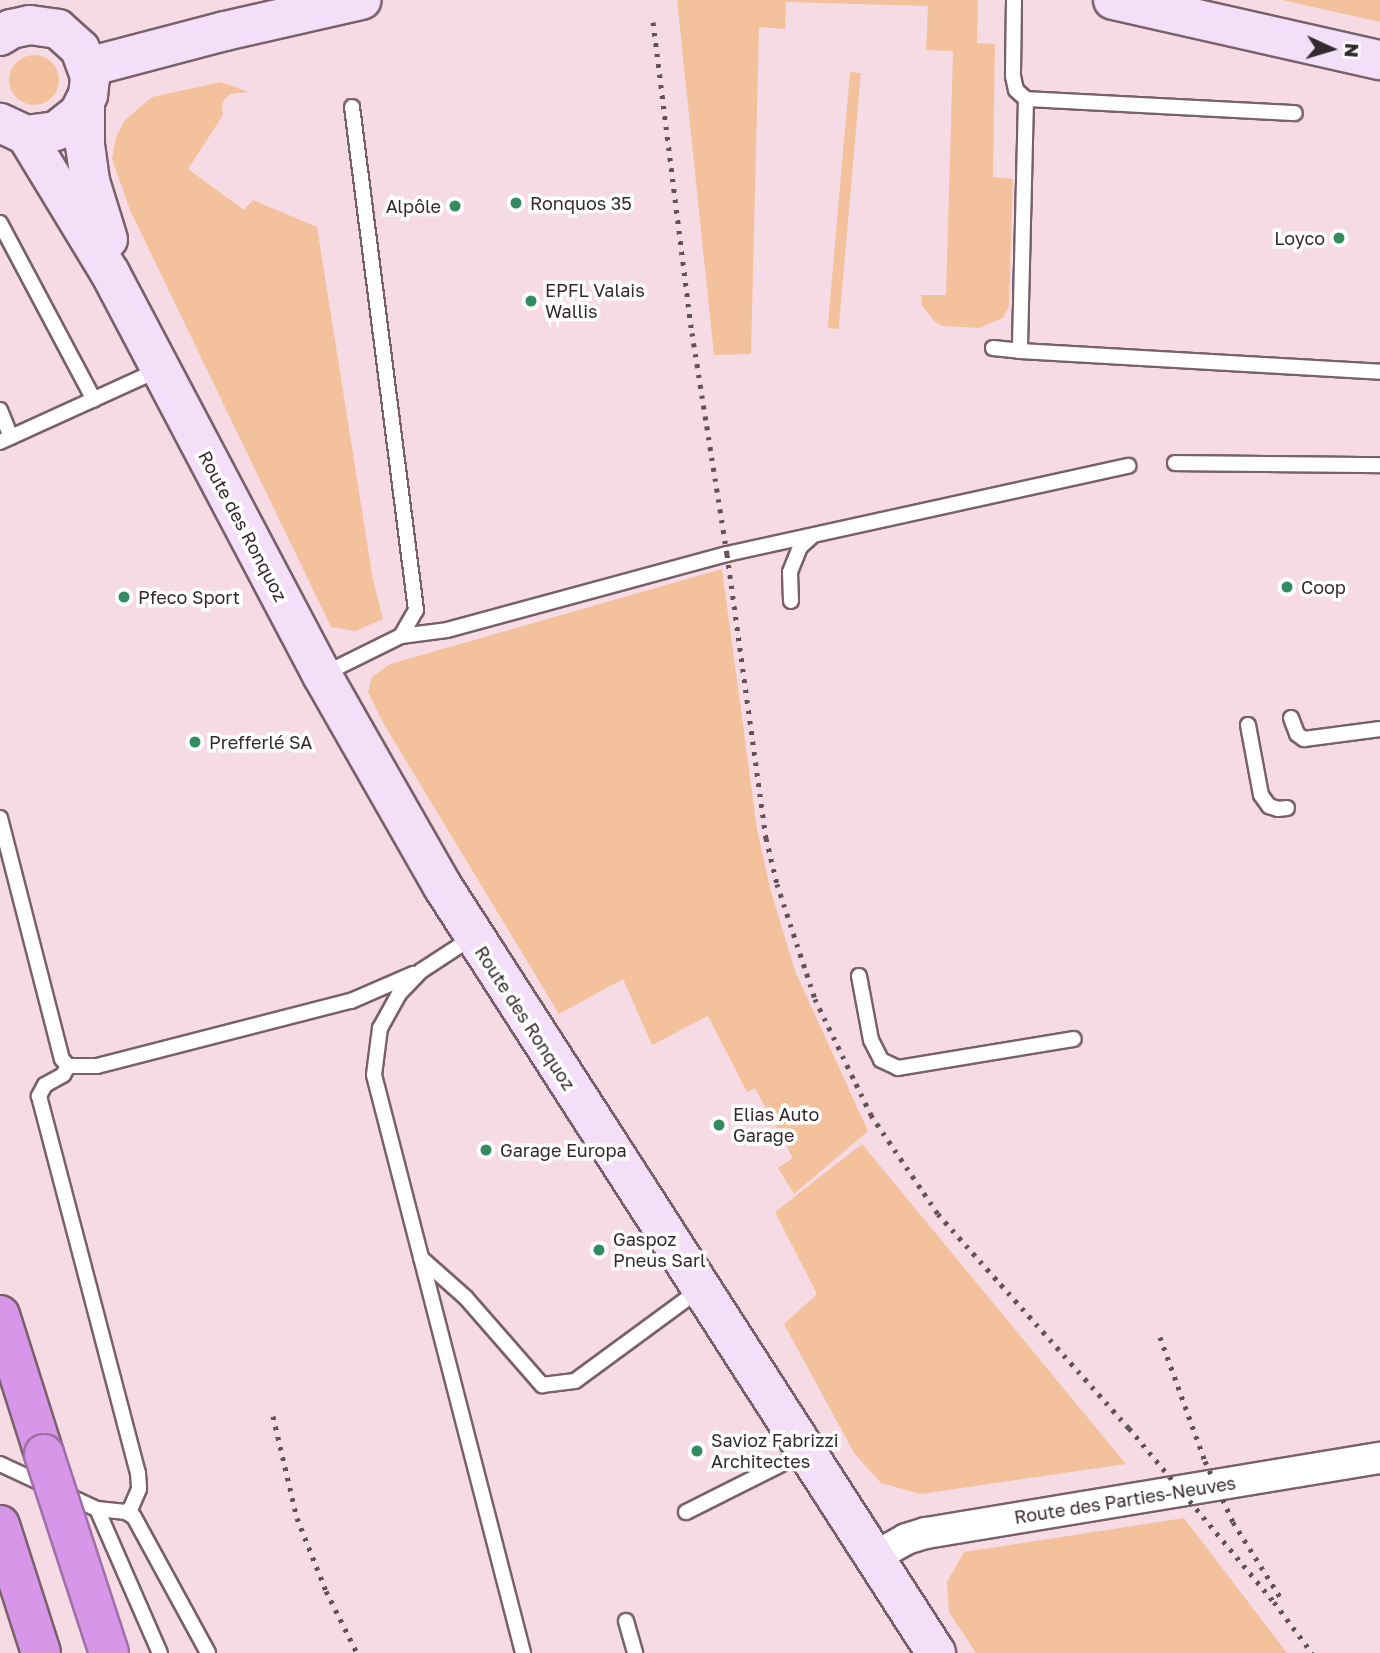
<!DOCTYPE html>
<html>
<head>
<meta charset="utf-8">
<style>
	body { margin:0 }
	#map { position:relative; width:1380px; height:1653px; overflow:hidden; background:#f6dbe5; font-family:"Golos Text",sans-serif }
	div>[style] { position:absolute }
	.green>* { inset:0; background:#f3c29d; transform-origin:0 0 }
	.round { border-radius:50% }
	.roads { filter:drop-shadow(2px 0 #78616a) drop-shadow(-2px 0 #78616a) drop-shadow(0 2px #78616a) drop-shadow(0 -2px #78616a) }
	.lane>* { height:14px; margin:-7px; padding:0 7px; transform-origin:7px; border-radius:7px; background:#fff }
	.street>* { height:30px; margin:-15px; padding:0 15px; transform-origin:15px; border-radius:15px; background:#fff }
	.secondary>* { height:38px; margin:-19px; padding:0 19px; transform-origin:19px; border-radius:19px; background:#f3e0f8 }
	.highway>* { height:38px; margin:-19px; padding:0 19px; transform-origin:19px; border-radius:19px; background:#d896e9 }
	.rail>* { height:5px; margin-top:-2.5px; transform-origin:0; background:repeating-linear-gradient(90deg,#605256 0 3.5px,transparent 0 10.5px) }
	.bridges { filter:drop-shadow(2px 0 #9f70a7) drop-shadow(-2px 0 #9f70a7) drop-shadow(0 2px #9f70a7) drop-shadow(0 -2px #9f70a7) }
	.highway-bridge>* { height:38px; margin:-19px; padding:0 19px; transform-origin:19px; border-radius:19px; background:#d896e9 }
	.dots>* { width:19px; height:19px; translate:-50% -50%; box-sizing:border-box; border:4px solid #fff; border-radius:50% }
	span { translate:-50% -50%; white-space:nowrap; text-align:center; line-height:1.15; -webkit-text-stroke:7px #fff; paint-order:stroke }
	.poi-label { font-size:18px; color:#342a2d }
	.left { translate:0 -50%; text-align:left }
	.right { translate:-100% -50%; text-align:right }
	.street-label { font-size:18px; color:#342a2d }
	.north { position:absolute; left:1296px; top:14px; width:70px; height:70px; -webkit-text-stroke:5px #fff; paint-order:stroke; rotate:94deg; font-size:19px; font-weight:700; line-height:28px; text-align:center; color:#342a2d }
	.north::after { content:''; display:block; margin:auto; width:24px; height:32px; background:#342a2d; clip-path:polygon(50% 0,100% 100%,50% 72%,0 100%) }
</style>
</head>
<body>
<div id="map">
	<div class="green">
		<i style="clip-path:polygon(677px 0,978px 0,977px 43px,995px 44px,993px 177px,1013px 179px,1009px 306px,1003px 318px,979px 328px,942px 326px,933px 320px,922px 305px,921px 295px,946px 295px,953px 51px,926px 50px,928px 6px,786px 2px,785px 29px,759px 27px,751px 354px,714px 355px)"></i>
		<i style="clip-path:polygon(1282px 0,1380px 0,1380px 22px)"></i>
		<i class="round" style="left:9px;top:55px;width:50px;height:50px"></i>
		<i style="left:850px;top:72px;width:11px;height:257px;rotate:5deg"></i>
		<i style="clip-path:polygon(221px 82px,249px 92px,230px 94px,225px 99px,222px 105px,223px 115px,188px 169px,244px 210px,253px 200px,317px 227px,373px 580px,383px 619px,356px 631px,331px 627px,130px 210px,112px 159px,116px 137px,124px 121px,152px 97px)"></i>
		<i style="clip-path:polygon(722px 569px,757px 829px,770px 888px,795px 971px,868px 1131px,794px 1194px,778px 1168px,793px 1158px,755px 1088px,747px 1092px,708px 1016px,652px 1045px,623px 979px,559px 1014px,382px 721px,368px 692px,372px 677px,390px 664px)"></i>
		<i style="clip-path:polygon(862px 1144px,1126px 1464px,921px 1494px,881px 1483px,854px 1453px,784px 1324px,817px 1294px,775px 1212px)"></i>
		<i style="clip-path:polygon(1184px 1518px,1287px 1653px,976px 1653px,949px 1612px,947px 1582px,964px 1552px)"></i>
	</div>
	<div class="roads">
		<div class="lane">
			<i style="left:1014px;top:0;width:76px;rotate:90.8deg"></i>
			<i style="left:1013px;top:76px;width:14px;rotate:78deg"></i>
			<i style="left:1016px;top:90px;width:13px;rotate:42deg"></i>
			<i style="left:1026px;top:99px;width:269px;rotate:3deg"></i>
			<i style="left:1026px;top:99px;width:252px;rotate:91.4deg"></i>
			<i style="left:1020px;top:351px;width:361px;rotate:3.3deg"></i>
			<i style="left:0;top:223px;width:200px;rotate:62deg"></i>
			<i style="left:993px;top:348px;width:27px;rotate:6deg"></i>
			<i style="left:0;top:410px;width:29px;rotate:68deg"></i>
			<i style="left:0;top:442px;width:174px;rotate:-24.5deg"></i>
			<i style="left:1175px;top:463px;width:205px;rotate:0.6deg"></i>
			<i style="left:791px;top:601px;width:29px;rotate:-92deg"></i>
			<i style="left:790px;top:572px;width:27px;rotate:-68deg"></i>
			<i style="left:800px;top:547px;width:15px;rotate:-42deg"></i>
			<i style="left:401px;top:636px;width:46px;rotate:-7.4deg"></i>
			<i style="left:447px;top:630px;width:290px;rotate:-15.2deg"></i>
			<i style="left:727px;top:554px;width:411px;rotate:-12.4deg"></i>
			<i style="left:322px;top:675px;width:88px;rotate:-26.3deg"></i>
			<i style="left:401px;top:636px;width:30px;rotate:-60deg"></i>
			<i style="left:416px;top:610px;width:507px;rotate:-97.25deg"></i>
			<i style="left:1291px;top:718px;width:17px;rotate:69deg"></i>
			<i style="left:1297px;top:734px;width:9px;rotate:36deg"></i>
			<i style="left:1304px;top:739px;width:77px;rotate:-7.5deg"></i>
			<i style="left:1248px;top:725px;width:71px;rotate:79.5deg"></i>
			<i style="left:1261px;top:795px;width:14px;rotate:54deg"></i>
			<i style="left:1269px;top:806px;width:9px;rotate:18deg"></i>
			<i style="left:1278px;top:809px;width:9px;rotate:-6deg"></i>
			<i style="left:0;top:818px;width:249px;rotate:75.6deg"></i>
			<i style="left:62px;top:1059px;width:9px;rotate:49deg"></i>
			<i style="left:68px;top:1066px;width:29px"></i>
			<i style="left:97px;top:1066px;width:262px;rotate:-14.4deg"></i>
			<i style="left:351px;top:1001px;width:68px;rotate:-23.5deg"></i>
			<i style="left:473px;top:937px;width:62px;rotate:146.8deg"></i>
			<i style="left:421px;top:971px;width:32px;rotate:134deg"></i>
			<i style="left:399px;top:994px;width:39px;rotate:119deg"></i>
			<i style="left:380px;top:1028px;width:47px;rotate:97.3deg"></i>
			<i style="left:374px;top:1075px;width:597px;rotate:75.54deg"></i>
			<i style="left:859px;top:976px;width:65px;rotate:79.4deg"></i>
			<i style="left:871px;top:1040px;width:22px;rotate:63deg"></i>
			<i style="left:881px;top:1060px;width:19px;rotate:25deg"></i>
			<i style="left:898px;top:1068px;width:178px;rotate:-9.4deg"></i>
			<i style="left:68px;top:1066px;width:10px;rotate:119deg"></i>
			<i style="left:63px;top:1075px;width:21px;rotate:151deg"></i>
			<i style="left:45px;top:1085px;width:13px;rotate:119deg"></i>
			<i style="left:39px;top:1096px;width:390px;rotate:75.3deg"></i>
			<i style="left:138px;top:1473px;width:16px;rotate:86deg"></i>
			<i style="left:139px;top:1489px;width:21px;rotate:113deg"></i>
			<i style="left:131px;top:1508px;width:6px;rotate:141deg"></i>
			<i style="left:421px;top:1258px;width:60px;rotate:41.6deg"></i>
			<i style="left:466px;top:1298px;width:116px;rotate:48.9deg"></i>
			<i style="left:542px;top:1385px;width:33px;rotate:-7deg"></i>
			<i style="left:575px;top:1381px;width:154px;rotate:-36.3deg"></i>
			<i style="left:0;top:1464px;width:107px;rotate:24.9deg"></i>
			<i style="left:97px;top:1509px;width:157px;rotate:66.4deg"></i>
			<i style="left:97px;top:1509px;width:29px;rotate:6deg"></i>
			<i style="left:126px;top:1512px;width:9px;rotate:32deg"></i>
			<i style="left:134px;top:1517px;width:155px;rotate:61.4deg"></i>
			<i style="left:686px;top:1512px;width:132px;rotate:-26.6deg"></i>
			<i style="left:626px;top:1621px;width:33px;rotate:74deg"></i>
		</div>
		<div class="street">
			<i style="left:874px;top:1557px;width:37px;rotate:-29deg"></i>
			<i style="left:906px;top:1539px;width:21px;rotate:-17deg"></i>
			<i style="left:926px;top:1533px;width:460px;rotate:-9.4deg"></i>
		</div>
		<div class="secondary">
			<i style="left:1113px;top:0;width:274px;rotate:12.7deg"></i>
			<i style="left:0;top:36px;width:13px;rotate:-32deg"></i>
			<i style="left:11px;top:29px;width:19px;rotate:-12deg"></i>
			<i style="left:30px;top:25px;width:28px;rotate:8deg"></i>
			<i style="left:58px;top:29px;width:30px;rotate:42deg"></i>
			<i style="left:80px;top:49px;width:30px;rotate:70deg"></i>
			<i style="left:90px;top:77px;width:18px;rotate:96deg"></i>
			<i style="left:88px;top:95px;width:20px;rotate:117deg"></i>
			<i style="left:79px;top:113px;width:29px;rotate:142deg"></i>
			<i style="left:56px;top:131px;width:30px;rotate:172deg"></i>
			<i style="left:26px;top:135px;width:29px;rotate:-155deg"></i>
			<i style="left:88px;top:67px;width:142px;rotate:-14.7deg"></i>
			<i style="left:225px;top:31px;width:140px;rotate:-12.8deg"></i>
			<i style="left:85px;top:104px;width:41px;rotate:90deg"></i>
			<i style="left:85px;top:145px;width:36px;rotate:82deg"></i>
			<i style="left:90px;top:181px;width:61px;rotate:72.8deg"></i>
			<i style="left:26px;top:135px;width:162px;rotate:58.7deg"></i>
			<i style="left:110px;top:273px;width:454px;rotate:62.2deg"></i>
			<i style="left:322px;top:675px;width:244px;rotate:60.3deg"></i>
			<i style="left:443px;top:887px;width:911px;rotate:57.23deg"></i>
		</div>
		<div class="highway">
			<i style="left:0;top:1315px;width:146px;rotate:72.4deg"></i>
			<i style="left:0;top:1525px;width:134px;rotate:72.2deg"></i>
		</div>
	</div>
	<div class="rail">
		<i style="left:653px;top:22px;width:313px;rotate:82.9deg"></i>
		<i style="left:692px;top:333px;width:224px;rotate:81deg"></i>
		<i style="left:727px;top:554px;width:287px;rotate:82.2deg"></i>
		<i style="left:766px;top:838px;width:47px;rotate:76.6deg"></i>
		<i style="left:777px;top:884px;width:121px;rotate:71.7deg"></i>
		<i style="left:815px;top:999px;width:129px;rotate:64.2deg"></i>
		<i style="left:871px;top:1115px;width:120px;rotate:55.9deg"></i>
		<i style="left:938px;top:1214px;width:287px;rotate:48.3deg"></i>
		<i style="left:1129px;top:1428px;width:226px;rotate:50.2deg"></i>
		<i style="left:1274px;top:1602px;width:64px;rotate:53.3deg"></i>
		<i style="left:1160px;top:1337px;width:132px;rotate:70.1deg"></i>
		<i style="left:1205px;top:1461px;width:67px;rotate:65.3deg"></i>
		<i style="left:1233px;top:1522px;width:92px;rotate:57.9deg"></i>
		<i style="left:273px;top:1416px;width:105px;rotate:76.8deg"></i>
		<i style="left:297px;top:1518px;width:79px;rotate:68.3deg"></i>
		<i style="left:326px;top:1591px;width:69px;rotate:63.4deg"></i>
	</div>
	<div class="bridges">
		<div class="highway-bridge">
			<i style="left:44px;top:1454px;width:209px;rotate:71.9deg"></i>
		</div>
	</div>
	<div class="dots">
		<i style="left:516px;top:203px;background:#338b61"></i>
		<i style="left:455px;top:206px;background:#338b61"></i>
		<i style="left:1339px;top:238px;background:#338b61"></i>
		<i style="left:531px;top:301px;background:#338b61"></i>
		<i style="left:1287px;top:587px;background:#338b61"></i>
		<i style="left:124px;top:597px;background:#338b61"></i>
		<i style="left:195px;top:742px;background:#338b61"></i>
		<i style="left:719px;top:1125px;background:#338b61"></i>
		<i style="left:486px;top:1150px;background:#338b61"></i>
		<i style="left:599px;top:1250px;background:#338b61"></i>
		<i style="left:697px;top:1451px;background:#338b61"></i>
	</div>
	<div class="poi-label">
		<span class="left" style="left:530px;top:203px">Ronquos 35</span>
		<span class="right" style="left:441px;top:206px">Alpôle</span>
		<span class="right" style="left:1325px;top:238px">Loyco</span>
		<span class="left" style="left:545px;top:301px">EPFL Valais<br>Wallis</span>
		<span class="left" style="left:1301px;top:587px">Coop</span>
		<span class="left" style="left:138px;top:597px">Pfeco Sport</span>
		<span class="left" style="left:209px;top:742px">Prefferlé SA</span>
		<span class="left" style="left:733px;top:1125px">Elias Auto<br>Garage</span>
		<span class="left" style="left:500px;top:1150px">Garage Europa</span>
		<span class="left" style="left:613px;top:1250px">Gaspoz<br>Pneus Sarl</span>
		<span class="left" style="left:711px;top:1451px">Savioz Fabrizzi<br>Architectes</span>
	</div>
	<div class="street-label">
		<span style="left:243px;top:526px;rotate:62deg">Route des Ronquoz</span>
		<span style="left:525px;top:1018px;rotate:57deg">Route des Ronquoz</span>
		<span style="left:1125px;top:1500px;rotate:-9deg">Route des Parties-Neuves</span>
	</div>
	<div class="north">N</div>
</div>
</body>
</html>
